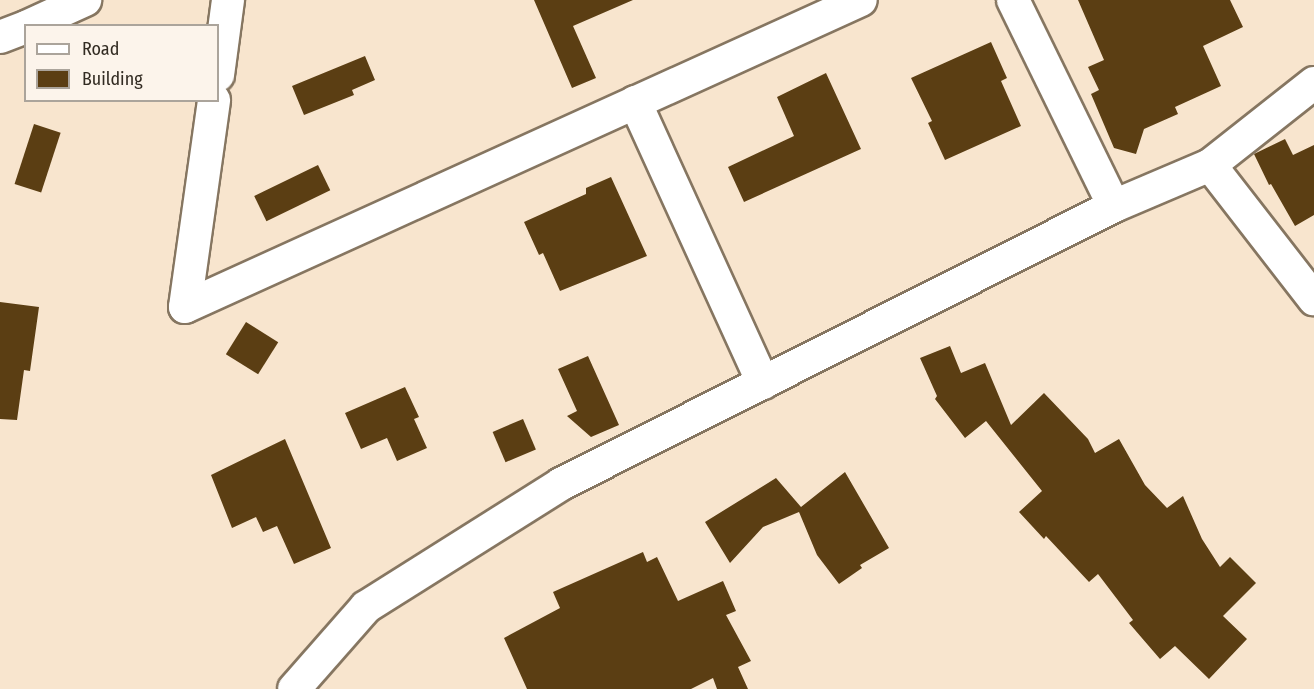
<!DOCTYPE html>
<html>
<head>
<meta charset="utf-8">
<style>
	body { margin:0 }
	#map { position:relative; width:1314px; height:689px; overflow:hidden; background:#f8e5ce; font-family:"Fira Sans Condensed",sans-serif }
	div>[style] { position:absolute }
	.building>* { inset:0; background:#5b3e13; transform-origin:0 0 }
	.roads { filter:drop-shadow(2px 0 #867661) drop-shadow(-2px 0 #867661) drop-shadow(0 2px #867661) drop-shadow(0 -2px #867661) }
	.street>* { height:32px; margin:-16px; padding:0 16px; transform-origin:16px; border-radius:16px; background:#fff }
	span { translate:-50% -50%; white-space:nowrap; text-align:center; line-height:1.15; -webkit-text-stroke:6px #fcf4eb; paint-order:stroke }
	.legend { position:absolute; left:24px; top:24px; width:195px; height:78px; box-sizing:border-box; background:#fcf4eb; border:2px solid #aba49b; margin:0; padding:8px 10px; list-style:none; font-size:18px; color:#322b22 }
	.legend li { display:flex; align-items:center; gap:12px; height:30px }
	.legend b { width:30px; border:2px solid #aba49b }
</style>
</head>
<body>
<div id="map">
	<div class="building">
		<i style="clip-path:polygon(534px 0,633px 0,573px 26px,596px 78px,572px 88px)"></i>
		<i style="clip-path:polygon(1078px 0,1230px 0,1243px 27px,1203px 46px,1221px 86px,1175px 107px,1178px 114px,1144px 129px,1136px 154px,1114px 148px,1091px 94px,1099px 90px,1088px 67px,1104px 60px)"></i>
		<i style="clip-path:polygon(991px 42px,1007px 78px,1001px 81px,1021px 126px,945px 160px,928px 123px,932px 121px,911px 78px)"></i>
		<i style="clip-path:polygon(365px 56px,375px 80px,352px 90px,354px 95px,304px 115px,292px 86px)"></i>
		<i style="clip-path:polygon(826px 73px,861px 149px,744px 202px,728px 167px,794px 136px,777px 97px)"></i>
		<i style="left:34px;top:124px;width:28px;height:63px;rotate:18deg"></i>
		<i style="clip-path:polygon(1285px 139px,1293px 155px,1314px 145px,1314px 215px,1295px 226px,1271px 184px,1269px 185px,1254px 154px)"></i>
		<i style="left:318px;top:165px;width:28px;height:71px;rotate:64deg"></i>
		<i style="clip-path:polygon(611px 177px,647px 256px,560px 291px,543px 253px,539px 255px,524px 222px,586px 194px,586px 188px)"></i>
		<i style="clip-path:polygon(0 302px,39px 307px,30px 371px,24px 370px,17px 420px,0 419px)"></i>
		<i style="left:246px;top:322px;width:38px;height:38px;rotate:32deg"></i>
		<i style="clip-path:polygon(950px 346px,961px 373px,985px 363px,1011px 425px,1044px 393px,1088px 439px,1095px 453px,1119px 439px,1145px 485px,1167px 508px,1183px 496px,1202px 539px,1220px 567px,1230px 557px,1256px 583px,1223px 616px,1247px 639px,1209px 679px,1175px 646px,1160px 659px,1129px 623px,1133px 620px,1098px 574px,1089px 582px,1046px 536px,1044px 539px,1019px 512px,1042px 491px,986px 421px,965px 438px,935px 399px,937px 396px,920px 358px)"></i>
		<i style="clip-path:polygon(588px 356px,619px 425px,591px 437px,567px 416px,577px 411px,558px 369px)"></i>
		<i style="clip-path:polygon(405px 387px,419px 417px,414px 419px,427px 448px,397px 461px,387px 438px,361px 449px,345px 413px)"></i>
		<i style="left:523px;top:419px;width:33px;height:33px;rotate:67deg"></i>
		<i style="clip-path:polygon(285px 439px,331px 548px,294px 564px,277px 526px,263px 532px,256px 517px,232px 528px,211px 475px)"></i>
		<i style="clip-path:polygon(845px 472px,889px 548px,860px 565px,862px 568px,839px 584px,817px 555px,799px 512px,763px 527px,730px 563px,705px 522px,776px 478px,801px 507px)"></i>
		<i style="clip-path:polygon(643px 552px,647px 562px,657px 557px,678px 601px,723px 581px,736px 611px,726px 615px,751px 661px,738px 667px,748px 689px,717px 689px,713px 678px,691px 689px,527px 689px,504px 638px,560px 608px,553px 592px)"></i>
	</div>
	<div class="roads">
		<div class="street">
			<i style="left:1013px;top:0;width:229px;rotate:63.9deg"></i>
			<i style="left:28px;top:26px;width:63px;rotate:-24.5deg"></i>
			<i style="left:0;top:37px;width:28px;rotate:-21deg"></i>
			<i style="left:218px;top:75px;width:76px;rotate:-82.4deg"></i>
			<i style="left:1314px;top:83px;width:132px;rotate:141.7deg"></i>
			<i style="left:1210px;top:165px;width:170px;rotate:52.2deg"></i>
			<i style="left:635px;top:102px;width:309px;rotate:65.5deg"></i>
			<i style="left:185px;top:307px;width:742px;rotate:-24.42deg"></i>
			<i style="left:185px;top:307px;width:209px;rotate:-82deg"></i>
			<i style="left:294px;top:689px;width:109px;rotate:-48.7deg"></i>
			<i style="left:366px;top:607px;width:231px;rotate:-32.2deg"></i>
			<i style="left:561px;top:484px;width:619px;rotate:-26.69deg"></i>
			<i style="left:1114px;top:206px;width:104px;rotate:-23.1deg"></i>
		</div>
	</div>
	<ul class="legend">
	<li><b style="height:8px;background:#fff"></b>Road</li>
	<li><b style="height:16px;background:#5b3e13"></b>Building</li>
	</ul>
</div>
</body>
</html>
